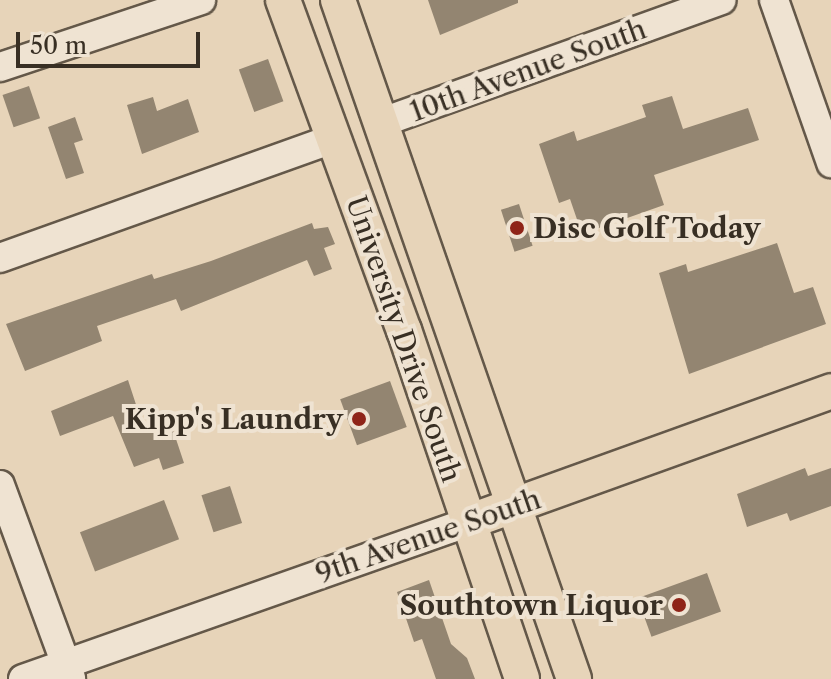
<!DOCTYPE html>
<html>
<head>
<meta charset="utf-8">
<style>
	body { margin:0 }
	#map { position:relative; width:831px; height:679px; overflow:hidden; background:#e7d4b9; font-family:"Libre Caslon Text",serif }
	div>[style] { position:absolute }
	.building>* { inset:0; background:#938571; transform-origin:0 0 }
	.roads { filter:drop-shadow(2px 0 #645849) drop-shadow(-2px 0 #645849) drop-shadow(0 2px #645849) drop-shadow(0 -2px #645849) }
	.minor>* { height:28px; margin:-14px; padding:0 14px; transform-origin:14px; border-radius:14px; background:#efe3d2 }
	.major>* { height:34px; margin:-17px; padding:0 17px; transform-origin:17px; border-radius:17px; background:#e7d4b9 }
	.dots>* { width:22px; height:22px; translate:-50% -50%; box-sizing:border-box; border:4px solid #efe3d2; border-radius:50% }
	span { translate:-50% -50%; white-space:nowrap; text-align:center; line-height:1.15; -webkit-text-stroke:8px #efe3d2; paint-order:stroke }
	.street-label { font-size:28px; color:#382f24 }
	.poi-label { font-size:28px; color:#382f24; font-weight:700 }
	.left { translate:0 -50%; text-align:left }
	.right { translate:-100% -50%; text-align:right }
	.scale { position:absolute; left:16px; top:32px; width:184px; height:36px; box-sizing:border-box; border:4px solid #382f24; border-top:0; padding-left:10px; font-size:24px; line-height:28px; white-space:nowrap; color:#382f24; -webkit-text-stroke:6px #efe3d2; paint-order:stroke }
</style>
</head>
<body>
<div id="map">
	<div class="building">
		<i style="clip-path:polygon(428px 0,518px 0,518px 3px,440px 35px)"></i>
		<i style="left:268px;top:59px;width:45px;height:31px;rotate:70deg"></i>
		<i style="left:29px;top:86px;width:34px;height:28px;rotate:71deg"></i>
		<i style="clip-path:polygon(672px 96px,683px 129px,748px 108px,759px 140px,654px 175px,664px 205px,582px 234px,570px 199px,559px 203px,539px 144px,574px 131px,577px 141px,646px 117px,642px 105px)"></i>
		<i style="clip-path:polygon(153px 97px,157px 111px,188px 99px,199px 132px,142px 154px,127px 105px)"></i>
		<i style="clip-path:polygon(75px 117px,83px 140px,74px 143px,84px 173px,66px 179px,48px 127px)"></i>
		<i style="left:519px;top:204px;width:44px;height:19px;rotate:72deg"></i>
		<i style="clip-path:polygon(312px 223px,314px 229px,328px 227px,335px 244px,324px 248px,332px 269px,314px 276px,307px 260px,181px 311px,176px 299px,97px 326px,102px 341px,25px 371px,6px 324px,152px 274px,154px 279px,211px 261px)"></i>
		<i style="clip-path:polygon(777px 243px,794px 293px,813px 287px,826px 324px,689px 374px,659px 273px,686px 264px,688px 272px)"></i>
		<i style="clip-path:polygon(128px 380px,143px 426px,169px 418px,184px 463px,163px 470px,159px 458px,134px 467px,113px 416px,60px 436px,51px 411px)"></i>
		<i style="left:390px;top:381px;width:49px;height:53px;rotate:70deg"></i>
		<i style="clip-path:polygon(805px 468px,808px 476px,831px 468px,831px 506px,790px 521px,787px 513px,747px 527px,737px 494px)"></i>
		<i style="left:230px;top:486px;width:39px;height:30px;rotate:72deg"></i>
		<i style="left:164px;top:500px;width:42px;height:90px;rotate:69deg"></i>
		<i style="left:707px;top:573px;width:41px;height:74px;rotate:70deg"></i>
		<i style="clip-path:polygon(429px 580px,451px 644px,467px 658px,475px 679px,436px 679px,422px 639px,414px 642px,397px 592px)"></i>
	</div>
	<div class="roads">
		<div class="minor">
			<i style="left:774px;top:0;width:173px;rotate:70.7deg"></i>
			<i style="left:0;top:67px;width:212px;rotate:-18.4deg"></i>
			<i style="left:380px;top:123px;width:363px;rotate:-19.8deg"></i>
			<i style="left:0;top:258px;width:354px;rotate:-19.7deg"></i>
			<i style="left:0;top:485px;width:206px;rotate:69.8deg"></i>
			<i style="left:23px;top:679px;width:472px;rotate:-19.4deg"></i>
		</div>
		<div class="major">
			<i style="left:283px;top:0;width:351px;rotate:69.9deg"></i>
			<i style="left:404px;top:330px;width:368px;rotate:71.3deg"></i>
			<i style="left:338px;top:0;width:719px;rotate:70.83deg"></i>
			<i style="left:468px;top:522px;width:386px;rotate:-19.8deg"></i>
		</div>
	</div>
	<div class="dots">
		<i style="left:517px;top:228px;background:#8f2418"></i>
		<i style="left:359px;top:419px;background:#8f2418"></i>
		<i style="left:679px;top:605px;background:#8f2418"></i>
	</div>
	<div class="street-label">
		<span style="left:528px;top:70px;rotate:-20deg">10th Avenue South</span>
		<span style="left:404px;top:339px;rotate:71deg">University Drive South</span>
		<span style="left:428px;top:536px;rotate:-19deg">9th Avenue South</span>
	</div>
	<div class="poi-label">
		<span class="left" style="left:533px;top:228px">Disc Golf Today</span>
		<span class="right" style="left:343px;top:419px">Kipp's Laundry</span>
		<span class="right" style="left:663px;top:605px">Southtown Liquor</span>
	</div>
	<div class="scale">50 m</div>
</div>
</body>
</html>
